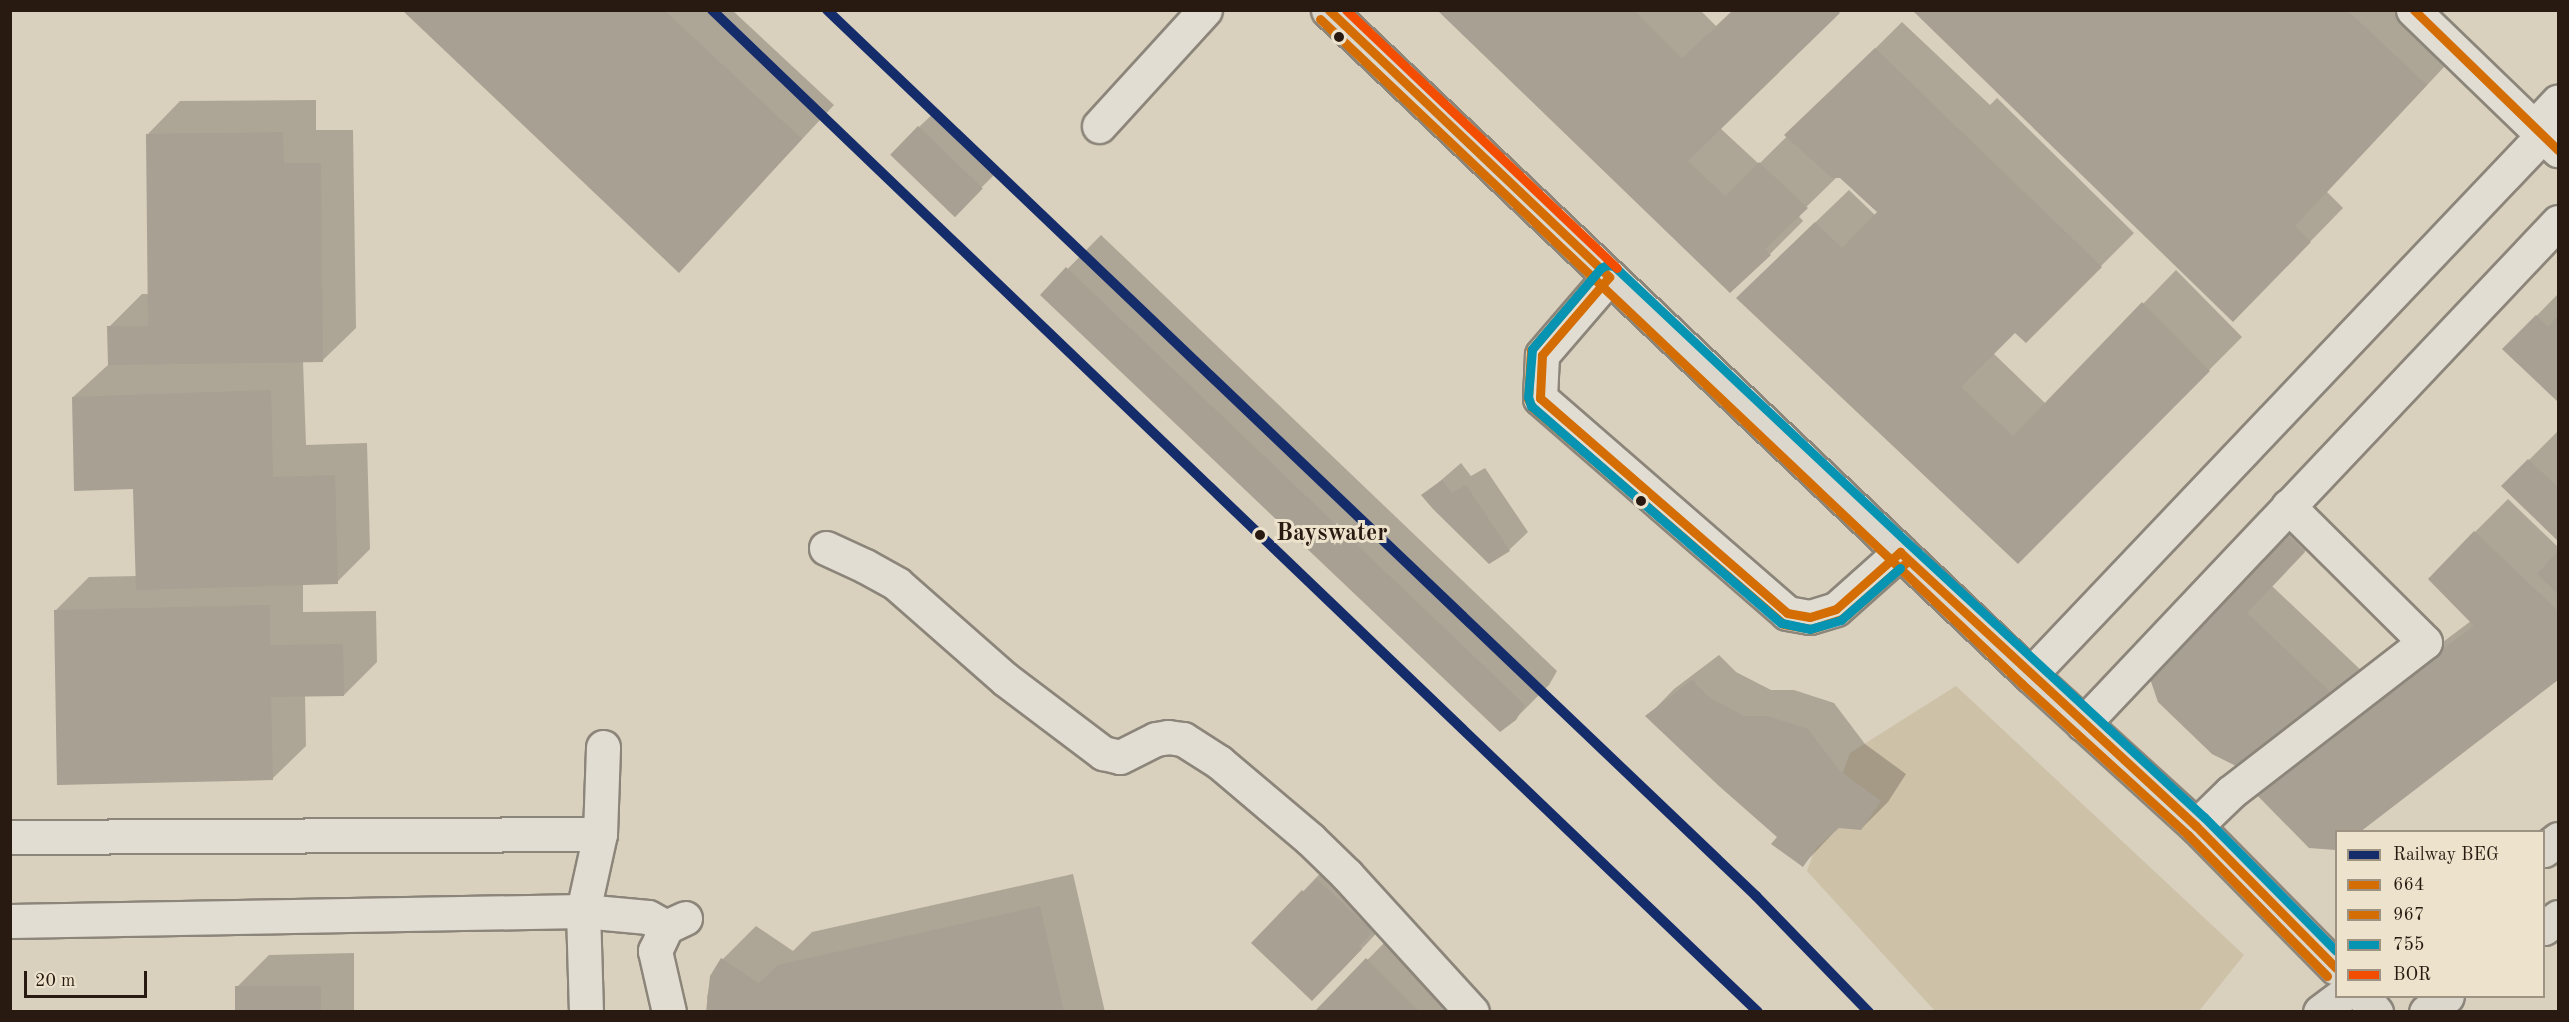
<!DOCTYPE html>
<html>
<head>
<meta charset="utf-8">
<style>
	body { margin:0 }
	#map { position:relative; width:2569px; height:1022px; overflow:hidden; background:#d9d0bd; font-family:"Old Standard TT",serif }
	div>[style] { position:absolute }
	.green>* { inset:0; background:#cdc1a8 }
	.shadow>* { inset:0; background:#0003 }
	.building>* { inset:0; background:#a7a093; transform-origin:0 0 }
	.roads { filter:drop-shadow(2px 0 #8c857a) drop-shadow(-2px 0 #8c857a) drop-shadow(0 2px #8c857a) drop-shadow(0 -2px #8c857a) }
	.minor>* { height:33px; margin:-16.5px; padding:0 16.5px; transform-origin:16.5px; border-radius:16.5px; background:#e2ddd3 }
	.major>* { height:33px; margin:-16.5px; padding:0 16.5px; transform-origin:16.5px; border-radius:16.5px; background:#dcd7cc }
	.bus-1>* { height:9px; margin:-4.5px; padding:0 4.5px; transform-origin:4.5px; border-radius:4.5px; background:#d46d03 }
	.bus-2>* { height:9px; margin:-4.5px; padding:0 4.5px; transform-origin:4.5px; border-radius:4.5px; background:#d46d03 }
	.bus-3>* { height:9px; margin:-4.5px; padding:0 4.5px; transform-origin:4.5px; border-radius:4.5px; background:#0694b2 }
	.bus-4>* { height:9px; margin:-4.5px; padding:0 4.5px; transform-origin:4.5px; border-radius:4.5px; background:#f34d01 }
	.rail-1>* { height:10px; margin:-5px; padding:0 5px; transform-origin:5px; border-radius:5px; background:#152c6b }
	.dots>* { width:16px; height:16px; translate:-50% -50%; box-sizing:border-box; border:3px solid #ede3cd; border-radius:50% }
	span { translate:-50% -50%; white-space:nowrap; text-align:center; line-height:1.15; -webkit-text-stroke:6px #ede3cd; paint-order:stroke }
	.stop-label { font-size:24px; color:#281a11; font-weight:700 }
	.left { translate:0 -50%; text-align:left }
	.frame { position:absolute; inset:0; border:12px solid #281a11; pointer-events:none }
	.legend { position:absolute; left:2335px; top:830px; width:210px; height:168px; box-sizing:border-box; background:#ede3cd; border:2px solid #9e9382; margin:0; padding:8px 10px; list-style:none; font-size:18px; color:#281a11 }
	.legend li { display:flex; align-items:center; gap:12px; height:30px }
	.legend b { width:30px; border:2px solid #9e9382 }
	.scale { position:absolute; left:24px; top:971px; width:123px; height:27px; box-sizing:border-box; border:3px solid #281a11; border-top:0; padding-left:8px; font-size:18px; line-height:21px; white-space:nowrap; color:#281a11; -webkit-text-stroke:4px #ede3cd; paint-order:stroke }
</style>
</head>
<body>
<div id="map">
	<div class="green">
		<i style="clip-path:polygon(1956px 686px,2244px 955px,2199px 1011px,1935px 1011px,1807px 871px,1850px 753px)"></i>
	</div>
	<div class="shadow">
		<i style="clip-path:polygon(404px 10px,732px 10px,834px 105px,679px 271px)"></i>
		<i style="clip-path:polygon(1439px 10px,1700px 10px,1716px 26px,1733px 10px,1840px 10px,1720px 128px,1759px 164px,1902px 22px,1990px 105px,1997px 98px,2134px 233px,2026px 341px,2015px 331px,1993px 353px,2046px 404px,2176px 270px,2242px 337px,2018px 562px,1771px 265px,1849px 190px,1876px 216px,1945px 144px,1837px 177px,1798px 215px,1803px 221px,1770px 254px)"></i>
		<i style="clip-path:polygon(1914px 10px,2415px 10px,2459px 51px,2327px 192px,2343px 208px,2266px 287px)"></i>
		<i style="clip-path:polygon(316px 100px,316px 130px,353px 130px,356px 328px,322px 361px,303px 361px,306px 445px,367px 443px,370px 549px,337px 582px,303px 584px,303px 612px,376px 611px,377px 662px,344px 695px,305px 695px,306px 746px,272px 779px,56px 610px,89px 577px,137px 576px,135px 488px,73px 397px,109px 364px,109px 327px,142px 294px,149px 294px,147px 135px,180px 101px)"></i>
		<i style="clip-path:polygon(938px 109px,1000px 169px,956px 213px,919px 127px)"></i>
		<i style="clip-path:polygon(1101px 235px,1557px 671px,1549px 685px,1515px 719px,1042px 295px)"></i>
		<i style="clip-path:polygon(2558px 294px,2558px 400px,2504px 349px)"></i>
		<i style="clip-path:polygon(2558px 431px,2558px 539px,2503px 486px)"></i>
		<i style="clip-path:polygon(1461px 463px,1471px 476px,1485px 468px,1528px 532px,1509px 550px,1424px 495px)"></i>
		<i style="clip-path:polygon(2508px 499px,2558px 547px,2558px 678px,2358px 832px,2336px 832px,2335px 849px,2288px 758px,2471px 621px,2475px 532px)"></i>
		<i style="clip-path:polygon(2308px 503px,2330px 525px,2272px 586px,2365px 674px,2339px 700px,2160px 702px)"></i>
		<i style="clip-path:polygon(1719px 655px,1736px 672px,1771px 690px,1794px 690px,1834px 703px,1865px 744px,1906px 774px,1888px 802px,1861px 829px,1839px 827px,1803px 865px,1780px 837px,1648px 716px,1674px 689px)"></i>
		<i style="clip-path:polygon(1344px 854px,1398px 905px,1385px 918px,1388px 921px,1339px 973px,1254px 943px,1329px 864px)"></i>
		<i style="clip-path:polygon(1073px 874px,1105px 1012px,709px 1012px,707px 997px,712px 977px,723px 959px,756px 926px,793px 951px,812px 932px)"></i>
		<i style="clip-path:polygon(1394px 933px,1472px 1012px,1316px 1012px)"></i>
		<i style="clip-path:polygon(354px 953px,354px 1012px,236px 1012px,236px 988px,269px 955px)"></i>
	</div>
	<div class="building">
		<i style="clip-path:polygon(402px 10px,664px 10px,802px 139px,679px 273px)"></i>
		<i style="clip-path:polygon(1437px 10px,1634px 10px,1682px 58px,1734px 10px,1837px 10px,1840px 13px,1688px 161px,1725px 196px,1759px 162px,1808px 208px,1765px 249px,1771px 255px,1730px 293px)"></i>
		<i style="clip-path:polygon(1912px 10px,2347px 10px,2427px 85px,2295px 226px,2311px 242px,2233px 322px)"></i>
		<i style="clip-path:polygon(1875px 48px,2102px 267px,2026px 343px,2015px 333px,1961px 387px,2013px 436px,2142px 302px,2210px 371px,2018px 564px,1736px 298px,1815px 222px,1842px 248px,1877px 212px,1840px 178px,1832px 178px,1784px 135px)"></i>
		<i style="left:918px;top:126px;width:90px;height:40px;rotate:44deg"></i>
		<i style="clip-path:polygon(283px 132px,284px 163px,321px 163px,323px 362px,108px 365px,107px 326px,148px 326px,146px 134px)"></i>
		<i style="clip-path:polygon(1066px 267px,1525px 705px,1516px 720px,1500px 732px,1040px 295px)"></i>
		<i style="clip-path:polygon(2536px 315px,2548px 327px,2558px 315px,2558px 402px,2502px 349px)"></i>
		<i style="clip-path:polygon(271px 390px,273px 477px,335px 475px,338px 584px,136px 590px,133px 489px,74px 491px,72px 397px)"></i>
		<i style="clip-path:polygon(2528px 459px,2558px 487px,2558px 541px,2501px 486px)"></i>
		<i style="clip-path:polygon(1442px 480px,1452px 493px,1466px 485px,1510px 551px,1489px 564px,1433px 509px,1421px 495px)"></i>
		<i style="clip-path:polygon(2280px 528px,2305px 552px,2247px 613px,2340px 701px,2246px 771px,2212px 754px,2158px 702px,2146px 667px)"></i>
		<i style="clip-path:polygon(2474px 531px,2558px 611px,2558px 680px,2360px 832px,2336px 832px,2336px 850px,2309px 848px,2253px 791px,2474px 626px,2428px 579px)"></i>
		<i style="clip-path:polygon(2558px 551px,2558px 594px,2537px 574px)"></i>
		<i style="clip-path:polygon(270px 605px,270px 645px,343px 644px,344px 696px,271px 697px,273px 780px,57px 785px,54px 610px)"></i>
		<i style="clip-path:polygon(1692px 680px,1710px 698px,1744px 716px,1767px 716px,1808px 729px,1839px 770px,1881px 801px,1861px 830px,1839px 828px,1816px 848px,1803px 867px,1771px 844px,1777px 837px,1719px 786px,1645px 716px)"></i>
		<i style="clip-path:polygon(1317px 879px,1373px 932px,1359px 946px,1362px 949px,1312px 1001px,1251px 943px,1302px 890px,1304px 892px)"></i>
		<i style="clip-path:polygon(1040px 906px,1064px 1012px,706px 1012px,710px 976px,721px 958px,759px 983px,778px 965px)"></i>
		<i style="clip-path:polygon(1366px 958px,1420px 1012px,1314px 1012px)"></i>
		<i style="left:321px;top:986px;width:26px;height:86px;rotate:90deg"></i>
	</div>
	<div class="roads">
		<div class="minor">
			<i style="left:2413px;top:10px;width:202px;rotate:44deg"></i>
			<i style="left:1099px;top:126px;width:157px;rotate:-47.6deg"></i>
			<i style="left:2534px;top:127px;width:35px;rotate:-47deg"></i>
			<i style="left:1609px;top:277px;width:103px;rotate:130.7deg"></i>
			<i style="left:1542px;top:355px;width:43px;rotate:92.7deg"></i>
			<i style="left:1540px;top:398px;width:327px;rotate:41deg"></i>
			<i style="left:1787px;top:613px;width:23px;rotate:10deg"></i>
			<i style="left:1810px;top:617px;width:27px;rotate:-17deg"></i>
			<i style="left:1836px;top:609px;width:86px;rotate:-41.7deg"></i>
			<i style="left:826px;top:548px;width:43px;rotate:24.8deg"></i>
			<i style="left:865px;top:566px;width:37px;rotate:29deg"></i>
			<i style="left:897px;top:584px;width:144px;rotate:41.3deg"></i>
			<i style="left:1005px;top:679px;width:123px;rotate:37.1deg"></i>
			<i style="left:1103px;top:753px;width:17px;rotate:13deg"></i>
			<i style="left:1120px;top:757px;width:40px;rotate:-26.6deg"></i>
			<i style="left:1156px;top:739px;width:12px;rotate:-9deg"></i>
			<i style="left:1168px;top:737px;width:15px;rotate:8deg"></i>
			<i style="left:1183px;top:739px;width:43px;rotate:32.6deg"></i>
			<i style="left:1219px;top:762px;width:119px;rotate:40.2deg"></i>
			<i style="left:1310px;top:839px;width:52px;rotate:44.2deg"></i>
			<i style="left:1347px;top:875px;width:185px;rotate:47.6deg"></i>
			<i style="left:2030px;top:675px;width:745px;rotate:-46.47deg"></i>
			<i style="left:2083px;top:724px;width:691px;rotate:-46.58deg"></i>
			<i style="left:2196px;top:826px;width:49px;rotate:-44.2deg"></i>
			<i style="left:2231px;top:792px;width:245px;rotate:-37.7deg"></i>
			<i style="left:2425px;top:642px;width:193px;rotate:-135.2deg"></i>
			<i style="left:10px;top:837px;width:590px;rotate:-0.29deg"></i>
			<i style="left:10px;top:921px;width:573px;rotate:-1deg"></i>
			<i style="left:583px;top:911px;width:65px;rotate:5.3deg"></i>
			<i style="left:648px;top:917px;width:21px;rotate:29deg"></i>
			<i style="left:586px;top:1012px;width:101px;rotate:-91.7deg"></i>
			<i style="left:583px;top:911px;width:79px;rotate:-77.6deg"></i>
			<i style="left:600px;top:834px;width:87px;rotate:-88deg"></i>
			<i style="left:669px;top:1012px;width:63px;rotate:-102.9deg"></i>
			<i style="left:655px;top:951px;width:26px;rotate:-65deg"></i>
			<i style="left:666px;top:927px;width:21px;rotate:-25deg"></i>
		</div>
		<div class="major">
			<i style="left:1328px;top:10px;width:967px;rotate:43.45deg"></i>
			<i style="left:2030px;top:675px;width:224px;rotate:42.3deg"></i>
			<i style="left:2196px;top:826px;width:199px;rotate:45.4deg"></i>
			<i style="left:2544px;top:850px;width:18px;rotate:-38deg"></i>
			<i style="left:2544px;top:928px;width:18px;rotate:-38deg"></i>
			<i style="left:2363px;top:996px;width:21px;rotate:51deg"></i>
			<i style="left:2320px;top:1012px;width:26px;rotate:-37deg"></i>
			<i style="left:2426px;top:1012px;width:26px;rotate:-37deg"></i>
		</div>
	</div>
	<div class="bus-1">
		<i style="left:1329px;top:10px;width:387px;rotate:43.6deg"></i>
		<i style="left:2414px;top:10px;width:201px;rotate:44.2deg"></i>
		<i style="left:1609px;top:277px;width:103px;rotate:130.7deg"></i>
		<i style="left:1542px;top:355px;width:43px;rotate:92.7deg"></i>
		<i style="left:1540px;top:398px;width:327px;rotate:41deg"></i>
		<i style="left:1787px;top:613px;width:23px;rotate:10deg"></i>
		<i style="left:1810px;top:617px;width:27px;rotate:-17deg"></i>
		<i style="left:1836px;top:609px;width:86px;rotate:-41.7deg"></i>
		<i style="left:1900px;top:552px;width:403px;rotate:42.8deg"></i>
		<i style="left:2196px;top:826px;width:199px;rotate:45.4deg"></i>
	</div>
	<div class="bus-2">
		<i style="left:1320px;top:19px;width:967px;rotate:43.45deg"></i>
		<i style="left:2022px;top:684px;width:224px;rotate:42.3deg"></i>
		<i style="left:2188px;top:835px;width:198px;rotate:45.4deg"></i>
		<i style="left:1600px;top:269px;width:106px;rotate:130.4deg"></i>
		<i style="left:1531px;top:350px;width:49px;rotate:93.5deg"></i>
		<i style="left:1528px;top:399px;width:9px;rotate:63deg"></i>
		<i style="left:1532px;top:407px;width:332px;rotate:40.8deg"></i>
		<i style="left:1783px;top:624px;width:28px;rotate:10deg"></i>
		<i style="left:1811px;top:629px;width:33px;rotate:-18deg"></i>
		<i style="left:1842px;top:619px;width:88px;rotate:-41.3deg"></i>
	</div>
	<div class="bus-3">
		<i style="left:1909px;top:544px;width:402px;rotate:42.8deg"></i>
		<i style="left:2204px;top:817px;width:188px;rotate:45.4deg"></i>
		<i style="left:1900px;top:568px;width:79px;rotate:138.6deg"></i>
		<i style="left:1841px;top:620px;width:32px;rotate:164deg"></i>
		<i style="left:1810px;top:629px;width:30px;rotate:-168deg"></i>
		<i style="left:1781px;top:623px;width:331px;rotate:-139deg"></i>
		<i style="left:1531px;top:406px;width:9px;rotate:-108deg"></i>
		<i style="left:1528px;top:397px;width:48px;rotate:-85.2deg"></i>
		<i style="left:1532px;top:349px;width:106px;rotate:-49.6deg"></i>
		<i style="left:1601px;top:268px;width:7px;rotate:-27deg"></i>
		<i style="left:1607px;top:265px;width:7px;rotate:8deg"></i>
		<i style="left:1614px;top:266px;width:403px;rotate:43.3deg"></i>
	</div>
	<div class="bus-4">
		<i style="left:1346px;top:10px;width:374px;rotate:43.6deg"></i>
	</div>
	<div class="rail-1">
		<i style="left:712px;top:10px;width:1448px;rotate:43.77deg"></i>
		<i style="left:827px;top:10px;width:1284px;rotate:43.64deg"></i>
		<i style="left:1756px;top:896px;width:162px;rotate:45.8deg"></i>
	</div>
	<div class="dots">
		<i style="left:1339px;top:37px;background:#281a11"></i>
		<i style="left:1641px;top:501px;background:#281a11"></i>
		<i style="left:1260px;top:535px;background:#281a11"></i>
	</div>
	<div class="stop-label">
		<span class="left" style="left:1276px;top:535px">Bayswater</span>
	</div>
	<div class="frame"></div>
	<ul class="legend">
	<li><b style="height:8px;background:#152c6b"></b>Railway BEG</li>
	<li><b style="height:8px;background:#d46d03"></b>664</li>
	<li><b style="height:8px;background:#d46d03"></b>967</li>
	<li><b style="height:8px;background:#0694b2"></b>755</li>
	<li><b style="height:8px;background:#f34d01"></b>BOR</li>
	</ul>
	<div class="scale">20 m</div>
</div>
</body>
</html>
